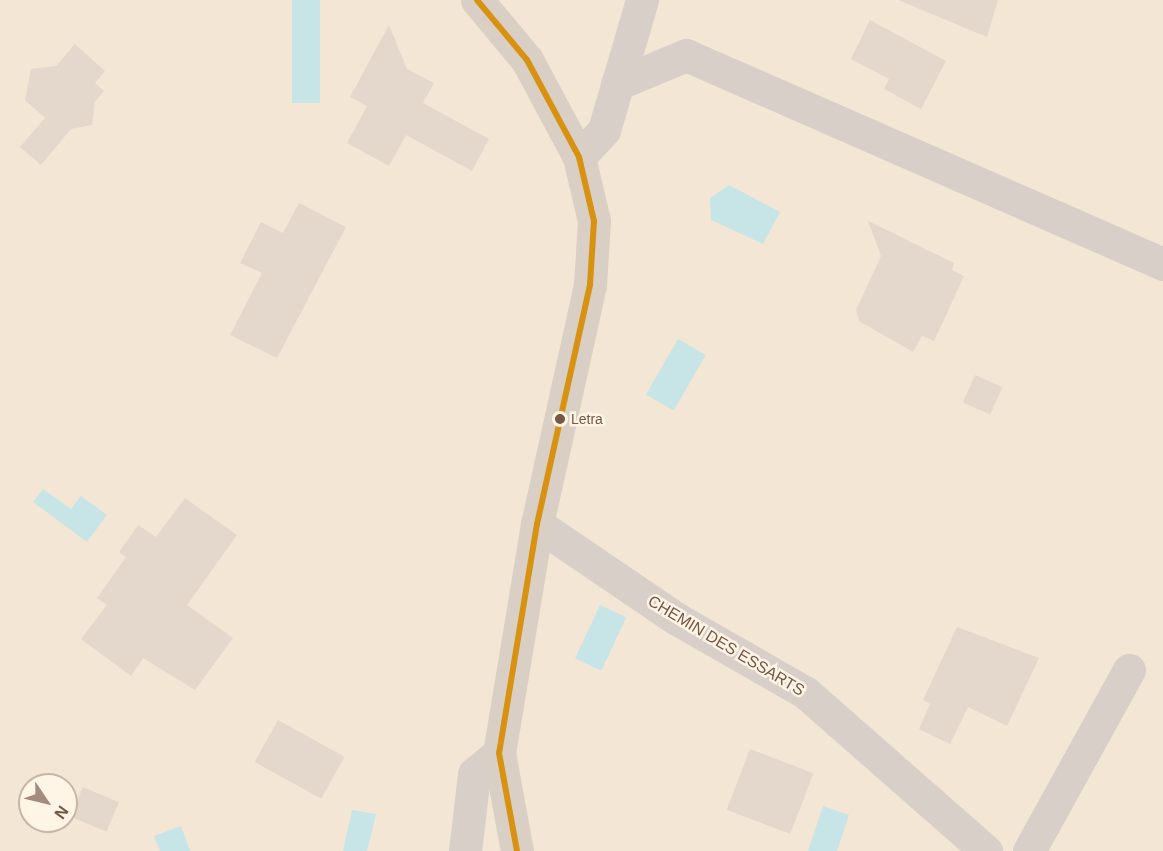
<!DOCTYPE html>
<html>
<head>
<meta charset="utf-8">
<style>
	body { margin:0 }
	#map { position:relative; width:1163px; height:851px; overflow:hidden; background:#f7f0e5; font-family:Helvetica,sans-serif }
	div>[style] { position:absolute }
	.residential>* { inset:0; background:#f3e6d4 }
	.water>* { inset:0; background:#c7e5e7; transform-origin:0 0 }
	.building>* { inset:0; background:#e4d8cd; transform-origin:0 0 }
	.minor>* { height:33px; margin:-16.5px; padding:0 16.5px; transform-origin:16.5px; border-radius:16.5px; background:#d8cfc8 }
	.major>* { height:33px; margin:-16.5px; padding:0 16.5px; transform-origin:16.5px; border-radius:16.5px; background:#dacfc4 }
	.bus-1>* { height:6px; margin:-3px; padding:0 3px; transform-origin:3px; border-radius:3px; background:#d79211 }
	.dots>* { width:16px; height:16px; translate:-50% -50%; box-sizing:border-box; border:3px solid #fff5e6; border-radius:50% }
	span { translate:-50% -50%; white-space:nowrap; text-align:center; line-height:1.15; -webkit-text-stroke:5px #fff5e6; paint-order:stroke }
	.bus-label { font-size:14px; color:#765645 }
	.left { translate:0 -50%; text-align:left }
	.street-label { font-size:16px; color:#765645 }
	.north { position:absolute; left:18px; top:773px; width:60px; height:60px; box-sizing:border-box; background:#fff5e6; border:2px solid #c8b5a6; border-radius:50%; rotate:125deg; font-size:16px; font-weight:700; line-height:24px; text-align:center; color:#765645 }
	.north::after { content:''; display:block; margin:auto; width:21px; height:27px; background:#a38c7d; clip-path:polygon(50% 0,100% 100%,50% 72%,0 100%) }
</style>
</head>
<body>
<div id="map">
	<div class="residential">
		<i style="clip-path:polygon(evenodd,0 0,1163px 0,1163px 851px,0 851px,0 0,30px 785px,66px 785px,66px 821px,30px 821px,30px 785px)"></i>
	</div>
	<div class="water">
		<i style="left:292px;top:0;width:28px;height:103px"></i>
		<i style="clip-path:polygon(729px 185px,780px 212px,763px 244px,711px 220px,710px 198px)"></i>
		<i style="left:678px;top:339px;width:32px;height:64px;rotate:30deg"></i>
		<i style="clip-path:polygon(43px 489px,71px 509px,81px 496px,107px 515px,87px 542px,33px 502px)"></i>
		<i style="left:600px;top:605px;width:29px;height:59px;rotate:25deg"></i>
		<i style="clip-path:polygon(823px 806px,849px 815px,837px 851px,808px 851px)"></i>
		<i style="clip-path:polygon(352px 810px,376px 814px,367px 851px,343px 851px)"></i>
		<i style="clip-path:polygon(181px 826px,190px 851px,160px 851px,154px 836px)"></i>
	</div>
	<div class="building">
		<i style="clip-path:polygon(898px 0,998px 0,987px 37px)"></i>
		<i style="clip-path:polygon(870px 20px,946px 61px,921px 109px,884px 89px,889px 79px,851px 59px)"></i>
		<i style="clip-path:polygon(389px 25px,407px 69px,434px 83px,423px 103px,489px 139px,472px 171px,406px 135px,389px 166px,347px 143px,367px 106px,350px 97px)"></i>
		<i style="clip-path:polygon(75px 44px,105px 71px,95px 83px,104px 91px,95px 102px,92px 125px,71px 129px,41px 165px,20px 147px,45px 118px,25px 100px,31px 69px,56px 66px)"></i>
		<i style="clip-path:polygon(299px 203px,346px 227px,277px 358px,230px 335px,262px 273px,240px 263px,261px 222px,283px 233px)"></i>
		<i style="clip-path:polygon(868px 221px,954px 263px,952px 270px,964px 276px,934px 341px,922px 336px,913px 352px,859px 321px,856px 310px,881px 256px)"></i>
		<i style="left:975px;top:375px;width:30px;height:30px;rotate:24deg"></i>
		<i style="clip-path:polygon(185px 498px,237px 535px,187px 605px,233px 638px,195px 690px,143px 658px,131px 676px,81px 639px,107px 605px,97px 598px,126px 557px,119px 552px,138px 525px,156px 537px)"></i>
		<i style="clip-path:polygon(957px 627px,1039px 658px,1007px 726px,968px 707px,950px 744px,919px 729px,930px 704px,923px 700px)"></i>
		<i style="left:278px;top:720px;width:76px;height:48px;rotate:29deg"></i>
		<i style="left:750px;top:749px;width:68px;height:65px;rotate:21deg"></i>
		<i style="left:83px;top:787px;width:39px;height:32px;rotate:23deg"></i>
	</div>
	<div class="minor">
		<i style="left:617px;top:84px;width:75px;rotate:-22.8deg"></i>
		<i style="left:686px;top:55px;width:521px;rotate:23.66deg"></i>
		<i style="left:579px;top:157px;width:37px;rotate:-47deg"></i>
		<i style="left:604px;top:130px;width:135px;rotate:-73.7deg"></i>
		<i style="left:537px;top:524px;width:169px;rotate:34.2deg"></i>
		<i style="left:677px;top:619px;width:149px;rotate:29.8deg"></i>
		<i style="left:806px;top:693px;width:240px;rotate:41.3deg"></i>
		<i style="left:465px;top:851px;width:78px;rotate:-83.3deg"></i>
		<i style="left:474px;top:774px;width:33px;rotate:-40deg"></i>
		<i style="left:1029px;top:851px;width:207px;rotate:-61.1deg"></i>
	</div>
	<div class="major">
		<i style="left:477px;top:0;width:78px;rotate:50.2deg"></i>
		<i style="left:527px;top:60px;width:110px;rotate:61.8deg"></i>
		<i style="left:579px;top:157px;width:66px;rotate:76.8deg"></i>
		<i style="left:594px;top:221px;width:64px;rotate:93.6deg"></i>
		<i style="left:590px;top:285px;width:245px;rotate:102.5deg"></i>
		<i style="left:537px;top:524px;width:232px;rotate:99.4deg"></i>
		<i style="left:499px;top:753px;width:100px;rotate:79.6deg"></i>
	</div>
	<div class="bus-1">
		<i style="left:477px;top:0;width:78px;rotate:50.2deg"></i>
		<i style="left:527px;top:60px;width:110px;rotate:61.8deg"></i>
		<i style="left:579px;top:157px;width:66px;rotate:76.8deg"></i>
		<i style="left:594px;top:221px;width:64px;rotate:93.6deg"></i>
		<i style="left:590px;top:285px;width:245px;rotate:102.5deg"></i>
		<i style="left:537px;top:524px;width:232px;rotate:99.4deg"></i>
		<i style="left:499px;top:753px;width:100px;rotate:79.6deg"></i>
	</div>
	<div class="dots">
		<i style="left:560px;top:419px;background:#765645"></i>
	</div>
	<div class="bus-label">
		<span class="left" style="left:571px;top:419px">Letra</span>
	</div>
	<div class="street-label">
		<span style="left:726px;top:646px;rotate:31deg">CHEMIN DES ESSARTS</span>
	</div>
	<div class="north">N</div>
</div>
</body>
</html>
